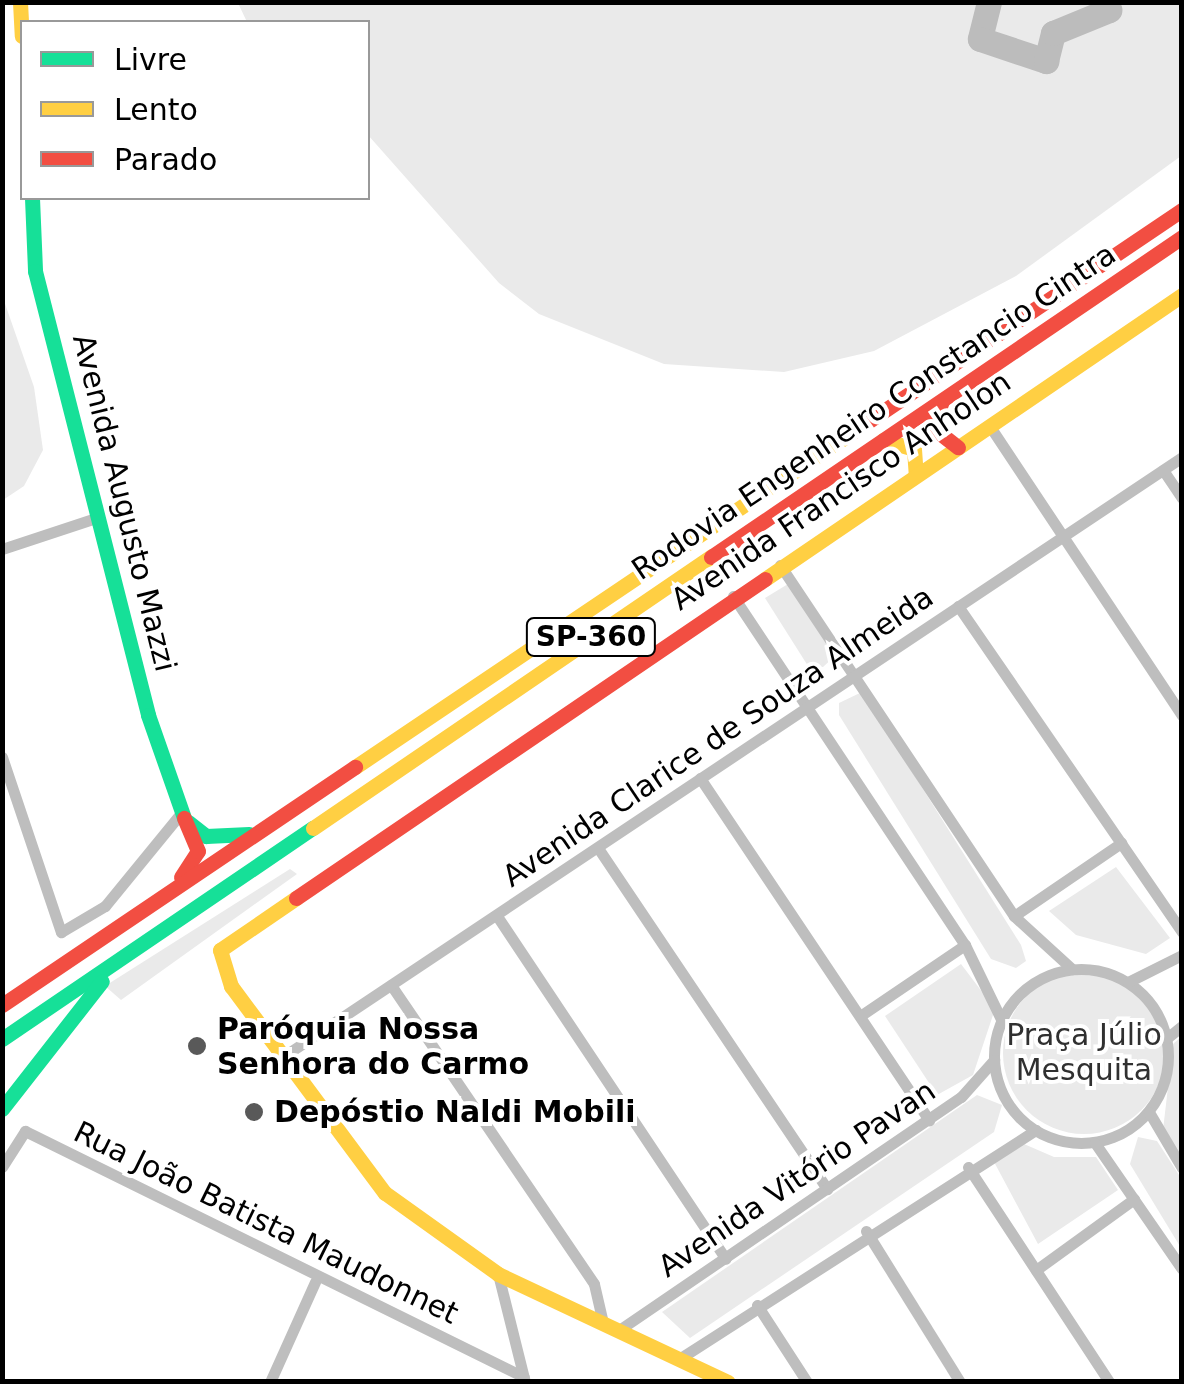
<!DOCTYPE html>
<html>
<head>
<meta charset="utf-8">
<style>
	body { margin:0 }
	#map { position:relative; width:1184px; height:1384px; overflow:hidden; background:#fff; font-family:"DejaVu Sans",sans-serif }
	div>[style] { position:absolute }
	.green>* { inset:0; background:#eaeaea }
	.round { border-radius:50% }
	.river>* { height:25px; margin:-12.5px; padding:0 12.5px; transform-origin:12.5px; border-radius:12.5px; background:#bcbcbc }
	.street>* { height:11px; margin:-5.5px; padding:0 5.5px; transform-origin:5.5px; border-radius:5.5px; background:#bebebe }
	.street>.ring { margin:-5.5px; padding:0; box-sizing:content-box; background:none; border:11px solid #bebebe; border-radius:50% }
	.fast>* { height:15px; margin:-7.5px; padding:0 7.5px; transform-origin:7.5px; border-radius:7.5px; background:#16e098 }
	.slow>* { height:15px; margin:-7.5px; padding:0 7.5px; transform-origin:7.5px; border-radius:7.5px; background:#ffcf43 }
	.jam>* { height:15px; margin:-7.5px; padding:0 7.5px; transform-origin:7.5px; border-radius:7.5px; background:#f24e42 }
	.dots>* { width:28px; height:28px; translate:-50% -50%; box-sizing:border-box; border:5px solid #fff; border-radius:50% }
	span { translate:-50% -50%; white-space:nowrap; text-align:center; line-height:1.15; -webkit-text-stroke:8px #fff; paint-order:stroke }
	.shield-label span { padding:2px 8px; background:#fff; border:2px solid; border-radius:8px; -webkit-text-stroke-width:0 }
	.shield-label { font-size:28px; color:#000; font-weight:700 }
	.street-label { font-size:30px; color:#000 }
	.poi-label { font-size:30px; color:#000; font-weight:700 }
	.left { translate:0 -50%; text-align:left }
	.park-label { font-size:30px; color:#303030 }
	.frame { position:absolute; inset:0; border:5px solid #000; pointer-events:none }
	.legend { position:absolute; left:20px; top:20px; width:350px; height:180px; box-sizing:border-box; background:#fff; border:2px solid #999; margin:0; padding:12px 18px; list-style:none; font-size:30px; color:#000 }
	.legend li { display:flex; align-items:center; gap:20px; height:50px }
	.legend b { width:50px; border:2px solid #999 }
</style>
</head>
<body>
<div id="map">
	<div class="green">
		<i style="clip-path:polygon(238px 3px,1181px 3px,1181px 156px,1016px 276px,874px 351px,784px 372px,664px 364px,539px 314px,499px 283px,368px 135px,368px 22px,247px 22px)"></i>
		<i style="clip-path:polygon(2px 295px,34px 387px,43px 450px,24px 486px,3px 500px)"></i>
		<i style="clip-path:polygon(788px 584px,835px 656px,823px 667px,808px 666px,765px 598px)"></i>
		<i style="clip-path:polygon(862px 692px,1021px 945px,1026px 961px,1016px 968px,991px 959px,839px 715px,839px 703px)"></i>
		<i style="clip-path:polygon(1116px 867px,1170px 938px,1146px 954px,1076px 935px,1049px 911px)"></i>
		<i style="clip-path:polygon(290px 869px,297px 874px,121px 1000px,105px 986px)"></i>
		<i style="clip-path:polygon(961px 964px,995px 1009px,973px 1075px,937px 1095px,885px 1016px)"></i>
		<i class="round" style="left:1003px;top:972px;width:162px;height:162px"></i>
		<i style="clip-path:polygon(1181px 1037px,1181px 1158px,1163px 1130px,1173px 1044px)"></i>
		<i style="clip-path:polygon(977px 1095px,1002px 1105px,994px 1132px,690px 1338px,662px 1312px)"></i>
		<i style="clip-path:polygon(1138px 1137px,1157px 1141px,1181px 1178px,1181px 1248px,1130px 1164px)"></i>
		<i style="clip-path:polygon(1024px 1144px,1054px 1157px,1096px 1157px,1118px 1190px,1038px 1244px,993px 1160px)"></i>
	</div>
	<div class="river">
		<i style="left:989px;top:2px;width:38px;rotate:104deg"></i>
		<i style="left:980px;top:39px;width:70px;rotate:18.4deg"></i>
		<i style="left:1046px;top:61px;width:29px;rotate:-76deg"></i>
		<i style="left:1053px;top:33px;width:61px;rotate:-22.3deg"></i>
		<i style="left:1109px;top:10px;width:10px;rotate:-127deg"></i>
	</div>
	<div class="street">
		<i style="left:989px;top:425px;width:349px;rotate:56.4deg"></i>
		<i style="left:1163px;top:470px;width:34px;rotate:56deg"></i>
		<i style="left:2px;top:549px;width:102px;rotate:-18.3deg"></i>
		<i style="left:780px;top:565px;width:422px;rotate:56.3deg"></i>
		<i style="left:1014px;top:916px;width:79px;rotate:42.4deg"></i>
		<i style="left:733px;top:596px;width:419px;rotate:56.4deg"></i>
		<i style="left:965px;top:945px;width:82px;rotate:64.1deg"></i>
		<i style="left:958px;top:606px;width:396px;rotate:55.5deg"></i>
		<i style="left:2px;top:757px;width:185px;rotate:71.4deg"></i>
		<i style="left:61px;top:932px;width:51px;rotate:-30.6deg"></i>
		<i style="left:105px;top:906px;width:122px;rotate:-50.7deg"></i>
		<i style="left:700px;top:778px;width:412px;rotate:56.2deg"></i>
		<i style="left:598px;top:848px;width:411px;rotate:56.1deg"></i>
		<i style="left:497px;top:916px;width:412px;rotate:56.3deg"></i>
		<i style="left:1014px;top:916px;width:130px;rotate:-34.3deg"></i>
		<i class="ring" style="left:994px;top:969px;width:163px;height:163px"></i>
		<i style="left:1128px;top:982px;width:60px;rotate:-26.6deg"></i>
		<i style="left:391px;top:985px;width:361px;rotate:55.8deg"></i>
		<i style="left:594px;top:1284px;width:40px;rotate:77deg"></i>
		<i style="left:860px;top:1016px;width:127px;rotate:-34.1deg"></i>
		<i style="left:1167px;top:1038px;width:19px;rotate:-39deg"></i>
		<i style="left:281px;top:1058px;width:1083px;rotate:-33.7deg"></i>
		<i style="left:1149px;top:1112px;width:65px;rotate:59.5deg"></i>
		<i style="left:1095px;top:1143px;width:153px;rotate:55.4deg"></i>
		<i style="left:2px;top:1167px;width:43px;rotate:-57.4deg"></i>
		<i style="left:25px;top:1131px;width:556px;rotate:26.24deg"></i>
		<i style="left:968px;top:1167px;width:257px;rotate:56.7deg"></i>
		<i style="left:866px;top:1231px;width:178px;rotate:58.1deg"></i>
		<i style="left:1036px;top:1270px;width:121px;rotate:-35.9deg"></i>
		<i style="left:498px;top:1274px;width:111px;rotate:76deg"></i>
		<i style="left:757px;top:1305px;width:92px;rotate:57deg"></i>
		<i style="left:619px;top:1330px;width:414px;rotate:-34.3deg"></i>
		<i style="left:961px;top:1097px;width:50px;rotate:-48.3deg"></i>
		<i style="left:679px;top:1359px;width:424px;rotate:-32.7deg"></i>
		<i style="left:270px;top:1382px;width:110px;rotate:-65.8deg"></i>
	</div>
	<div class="fast">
		<i style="left:32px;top:198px;width:73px;rotate:87.6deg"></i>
		<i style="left:35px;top:271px;width:458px;rotate:75.7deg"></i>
		<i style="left:148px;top:715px;width:109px;rotate:70.7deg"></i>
		<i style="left:188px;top:822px;width:23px;rotate:38deg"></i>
		<i style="left:206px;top:836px;width:43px;rotate:-2.7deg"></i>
		<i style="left:2px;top:1039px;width:376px;rotate:-34.2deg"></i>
		<i style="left:2px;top:1109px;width:162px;rotate:-52deg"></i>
	</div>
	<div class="slow">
		<i style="left:20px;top:2px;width:34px;rotate:87deg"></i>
		<i style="left:883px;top:440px;width:32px;rotate:16deg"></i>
		<i style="left:914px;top:449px;width:26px;rotate:86deg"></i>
		<i style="left:765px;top:579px;width:505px;rotate:-34.26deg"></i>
		<i style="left:355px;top:767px;width:598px;rotate:-33.96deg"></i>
		<i style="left:313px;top:828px;width:482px;rotate:-34.3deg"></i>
		<i style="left:296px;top:898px;width:92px;rotate:145.6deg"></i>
		<i style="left:220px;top:950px;width:38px;rotate:73deg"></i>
		<i style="left:231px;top:986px;width:258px;rotate:53.4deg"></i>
		<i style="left:385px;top:1193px;width:139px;rotate:35.6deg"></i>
		<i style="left:498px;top:1274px;width:254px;rotate:25.2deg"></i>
	</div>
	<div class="jam">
		<i style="left:942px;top:401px;width:28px;rotate:111deg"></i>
		<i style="left:932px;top:427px;width:33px;rotate:38deg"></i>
		<i style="left:851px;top:433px;width:399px;rotate:-34deg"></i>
		<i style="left:711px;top:557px;width:569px;rotate:-34.19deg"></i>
		<i style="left:181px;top:877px;width:31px;rotate:-57deg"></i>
		<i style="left:198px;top:851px;width:36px;rotate:-113deg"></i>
		<i style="left:296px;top:898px;width:567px;rotate:-34.22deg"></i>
		<i style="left:2px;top:1005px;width:426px;rotate:-34deg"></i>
	</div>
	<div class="dots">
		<i style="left:197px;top:1046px;background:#595959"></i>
		<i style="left:254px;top:1112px;background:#595959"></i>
	</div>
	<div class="shield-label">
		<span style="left:591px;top:637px">SP-360</span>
	</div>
	<div class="street-label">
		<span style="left:874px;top:412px;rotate:-34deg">Rodovia Engenheiro Constancio Cintra</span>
		<span style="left:841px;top:491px;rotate:-34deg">Avenida Francisco Anholon</span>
		<span style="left:124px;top:503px;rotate:76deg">Avenida Augusto Mazzi</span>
		<span style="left:718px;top:737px;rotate:-34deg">Avenida Clarice de Souza Almeida</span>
		<span style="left:797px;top:1179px;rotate:-34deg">Avenida Vitório Pavan</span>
		<span style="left:266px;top:1223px;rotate:26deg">Rua João Batista Maudonnet</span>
	</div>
	<div class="poi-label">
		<span class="left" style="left:217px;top:1046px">Paróquia Nossa<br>Senhora do Carmo</span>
		<span class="left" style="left:274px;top:1112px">Depóstio Naldi Mobili</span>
	</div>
	<div class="park-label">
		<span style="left:1084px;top:1052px">Praça Júlio<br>Mesquita</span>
	</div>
	<div class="frame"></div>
	<ul class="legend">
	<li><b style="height:12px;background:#16e098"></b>Livre</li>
	<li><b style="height:12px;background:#ffcf43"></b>Lento</li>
	<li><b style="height:12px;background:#f24e42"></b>Parado</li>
	</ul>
</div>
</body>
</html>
